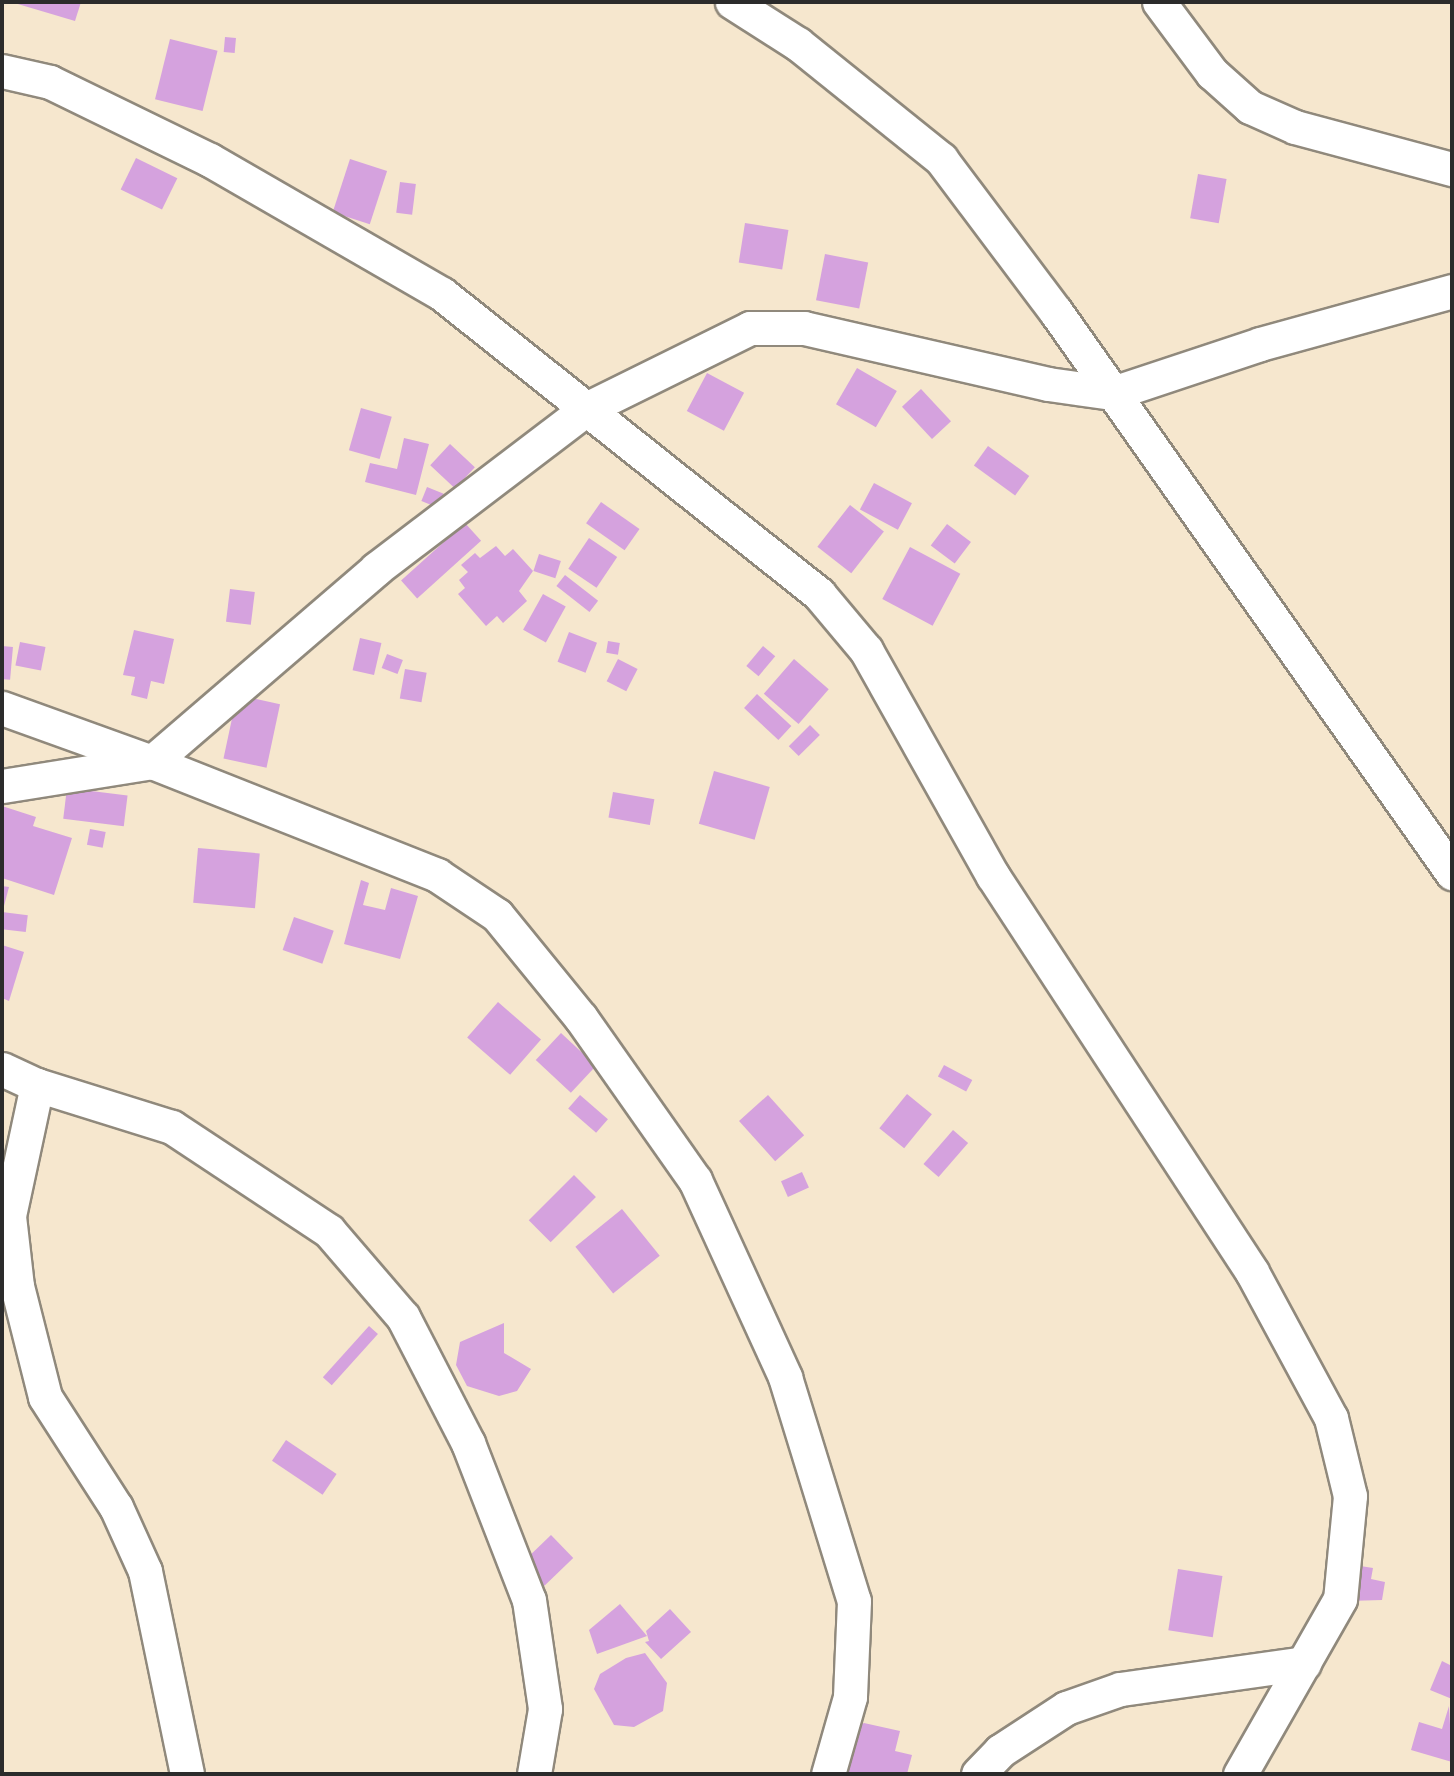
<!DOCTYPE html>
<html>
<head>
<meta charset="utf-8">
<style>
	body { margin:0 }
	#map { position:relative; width:1454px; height:1776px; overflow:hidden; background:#f6e7ce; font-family:"Indie Flower",sans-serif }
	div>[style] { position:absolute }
	.building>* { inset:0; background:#d5a2de; transform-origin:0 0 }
	.roads { filter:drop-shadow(2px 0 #90897c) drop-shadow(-2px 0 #90897c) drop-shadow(0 2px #90897c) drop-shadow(0 -2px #90897c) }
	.minor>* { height:33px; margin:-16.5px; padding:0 16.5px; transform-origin:16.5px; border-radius:16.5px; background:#fff }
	span { translate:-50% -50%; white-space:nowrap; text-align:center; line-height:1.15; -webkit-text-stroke:7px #fcf5e5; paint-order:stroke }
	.frame { position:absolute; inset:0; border:4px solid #2b2b2b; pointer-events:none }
</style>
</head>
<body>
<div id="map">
	<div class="building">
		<i style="clip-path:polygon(11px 2px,81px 2px,75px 21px)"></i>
		<i style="left:225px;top:37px;width:11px;height:15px;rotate:5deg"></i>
		<i style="left:170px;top:39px;width:49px;height:62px;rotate:14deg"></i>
		<i style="left:136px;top:158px;width:46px;height:35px;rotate:26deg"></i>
		<i style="left:350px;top:159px;width:39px;height:56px;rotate:18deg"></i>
		<i style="left:1198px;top:174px;width:29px;height:45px;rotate:10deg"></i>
		<i style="left:400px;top:182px;width:16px;height:31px;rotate:7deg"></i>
		<i style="left:745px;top:223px;width:44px;height:40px;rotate:9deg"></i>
		<i style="left:825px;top:254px;width:44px;height:47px;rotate:11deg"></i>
		<i style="left:857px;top:368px;width:46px;height:42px;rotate:30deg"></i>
		<i style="left:707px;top:373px;width:42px;height:43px;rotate:28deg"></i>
		<i style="left:921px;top:389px;width:44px;height:26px;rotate:47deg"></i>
		<i style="left:361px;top:408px;width:32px;height:44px;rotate:16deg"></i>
		<i style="clip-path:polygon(404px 438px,429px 444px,416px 495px,365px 482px,370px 463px,397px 469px)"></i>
		<i style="left:450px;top:444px;width:34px;height:29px;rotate:43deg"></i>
		<i style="left:988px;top:446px;width:51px;height:24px;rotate:36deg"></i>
		<i style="left:874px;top:483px;width:43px;height:30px;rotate:28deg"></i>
		<i style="left:427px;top:487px;width:18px;height:15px;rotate:22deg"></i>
		<i style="left:601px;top:502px;width:47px;height:26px;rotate:35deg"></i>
		<i style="left:850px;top:505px;width:43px;height:53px;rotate:38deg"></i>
		<i style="left:465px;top:523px;width:24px;height:86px;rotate:48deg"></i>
		<i style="left:947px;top:524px;width:30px;height:27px;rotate:37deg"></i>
		<i style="left:589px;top:538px;width:34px;height:37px;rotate:34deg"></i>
		<i style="clip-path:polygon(496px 546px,505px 556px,513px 549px,533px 571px,519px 591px,527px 601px,503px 623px,497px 616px,486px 626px,458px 594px,465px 588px,459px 580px,468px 572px,461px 565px,475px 553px,480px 558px)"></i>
		<i style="left:910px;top:547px;width:57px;height:59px;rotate:28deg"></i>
		<i style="left:539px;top:554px;width:23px;height:18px;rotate:18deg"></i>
		<i style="left:565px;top:575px;width:42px;height:14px;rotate:38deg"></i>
		<i style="left:230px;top:589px;width:25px;height:33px;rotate:7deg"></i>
		<i style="left:543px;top:594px;width:26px;height:41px;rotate:29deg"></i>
		<i style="clip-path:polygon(134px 630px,174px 639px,164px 684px,151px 681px,147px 699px,131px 695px,135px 677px,123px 675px)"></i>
		<i style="left:569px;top:632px;width:30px;height:32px;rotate:21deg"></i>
		<i style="left:360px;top:638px;width:22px;height:33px;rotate:13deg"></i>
		<i style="left:608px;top:641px;width:12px;height:12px;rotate:9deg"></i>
		<i style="left:20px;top:642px;width:26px;height:24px;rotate:11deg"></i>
		<i style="left:2px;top:646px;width:11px;height:33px;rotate:5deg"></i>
		<i style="left:763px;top:646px;width:16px;height:26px;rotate:40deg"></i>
		<i style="left:387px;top:654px;width:17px;height:15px;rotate:21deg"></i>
		<i style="left:618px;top:659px;width:22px;height:25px;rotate:27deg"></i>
		<i style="left:794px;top:659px;width:46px;height:46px;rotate:41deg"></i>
		<i style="left:405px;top:669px;width:22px;height:30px;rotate:10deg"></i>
		<i style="left:757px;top:694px;width:47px;height:19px;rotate:43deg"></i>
		<i style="left:237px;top:695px;width:44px;height:65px;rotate:12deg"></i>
		<i style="left:810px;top:725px;width:14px;height:30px;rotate:45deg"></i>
		<i style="left:714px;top:771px;width:58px;height:55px;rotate:16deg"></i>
		<i style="left:67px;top:788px;width:61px;height:31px;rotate:7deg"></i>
		<i style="left:613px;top:792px;width:42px;height:26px;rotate:10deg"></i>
		<i style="clip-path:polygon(2px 806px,36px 817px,33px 826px,72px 838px,54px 895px,2px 878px)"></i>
		<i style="left:90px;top:829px;width:16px;height:16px;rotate:11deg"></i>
		<i style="left:198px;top:848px;width:62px;height:55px;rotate:5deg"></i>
		<i style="clip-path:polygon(361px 880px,369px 883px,363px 905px,385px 910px,391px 888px,418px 896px,400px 959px,344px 944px)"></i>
		<i style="clip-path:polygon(2px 886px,9px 887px,4px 906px,2px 906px)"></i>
		<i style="left:2px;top:912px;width:26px;height:17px;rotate:7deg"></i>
		<i style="left:294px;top:917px;width:42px;height:35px;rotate:19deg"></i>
		<i style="clip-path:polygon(2px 945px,24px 952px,9px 1001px,2px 998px)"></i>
		<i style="left:498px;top:1002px;width:57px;height:47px;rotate:41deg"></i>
		<i style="left:561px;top:1033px;width:48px;height:37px;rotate:43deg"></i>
		<i style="left:944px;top:1065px;width:32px;height:13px;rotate:28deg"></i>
		<i style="left:907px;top:1094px;width:32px;height:44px;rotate:39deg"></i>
		<i style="left:580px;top:1095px;width:37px;height:18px;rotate:41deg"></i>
		<i style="left:768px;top:1095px;width:54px;height:39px;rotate:48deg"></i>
		<i style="left:953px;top:1130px;width:20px;height:45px;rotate:41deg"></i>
		<i style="left:802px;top:1172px;width:17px;height:23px;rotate:66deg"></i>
		<i style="left:574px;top:1175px;width:31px;height:64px;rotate:45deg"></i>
		<i style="left:622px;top:1209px;width:60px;height:60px;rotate:51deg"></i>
		<i style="clip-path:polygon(504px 1323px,504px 1353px,531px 1369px,517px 1391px,499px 1396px,467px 1386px,456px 1365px,460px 1342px)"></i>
		<i style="left:369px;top:1326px;width:12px;height:69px;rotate:42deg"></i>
		<i style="left:286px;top:1440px;width:61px;height:25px;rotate:34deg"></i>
		<i style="left:551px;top:1535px;width:32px;height:40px;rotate:46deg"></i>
		<i style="clip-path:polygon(1354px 1565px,1373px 1568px,1371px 1579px,1385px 1582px,1382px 1600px,1348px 1601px)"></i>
		<i style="left:1178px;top:1569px;width:45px;height:62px;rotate:9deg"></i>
		<i style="clip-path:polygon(620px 1604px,647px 1636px,597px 1654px,589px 1630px)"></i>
		<i style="clip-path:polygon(670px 1609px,691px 1632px,661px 1659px,645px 1642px,649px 1641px,646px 1631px)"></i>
		<i style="clip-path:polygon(645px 1653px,667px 1683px,663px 1711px,634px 1727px,614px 1725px,594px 1689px,600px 1674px,626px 1658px)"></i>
		<i style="clip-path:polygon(1442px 1661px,1452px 1666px,1452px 1699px,1430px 1690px)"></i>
		<i style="clip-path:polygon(1449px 1706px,1452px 1762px,1411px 1750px,1419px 1722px,1442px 1729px)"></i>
		<i style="clip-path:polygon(864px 1723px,900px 1731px,895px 1751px,912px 1755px,907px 1774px,842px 1774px,848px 1732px)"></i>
	</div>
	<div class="roads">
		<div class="minor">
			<i style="left:732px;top:2px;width:78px;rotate:32.5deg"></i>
			<i style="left:798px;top:44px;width:184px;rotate:38.8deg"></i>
			<i style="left:941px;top:159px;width:191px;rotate:53.1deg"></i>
			<i style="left:1056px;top:312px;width:687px;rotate:54.78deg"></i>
			<i style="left:1159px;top:2px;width:89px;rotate:53.3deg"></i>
			<i style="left:1212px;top:73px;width:51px;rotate:41.8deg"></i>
			<i style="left:1250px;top:107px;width:49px;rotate:24deg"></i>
			<i style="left:1295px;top:127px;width:163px;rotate:15deg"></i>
			<i style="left:2px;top:71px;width:49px;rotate:12.9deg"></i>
			<i style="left:50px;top:82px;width:178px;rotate:26deg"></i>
			<i style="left:210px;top:160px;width:268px;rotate:30deg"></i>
			<i style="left:442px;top:294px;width:482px;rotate:38.5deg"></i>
			<i style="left:819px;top:594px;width:73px;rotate:50deg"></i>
			<i style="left:866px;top:650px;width:259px;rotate:60.7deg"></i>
			<i style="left:993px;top:876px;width:473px;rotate:56.8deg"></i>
			<i style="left:1252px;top:1272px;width:166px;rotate:61.6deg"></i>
			<i style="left:1331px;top:1418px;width:80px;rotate:76.3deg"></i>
			<i style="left:1350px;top:1496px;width:103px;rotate:95.5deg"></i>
			<i style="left:1340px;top:1599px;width:202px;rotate:119.7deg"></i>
			<i style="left:2px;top:708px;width:159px;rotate:19.8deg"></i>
			<i style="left:152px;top:762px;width:307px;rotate:21.6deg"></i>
			<i style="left:437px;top:875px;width:72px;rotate:33.7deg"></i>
			<i style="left:497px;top:915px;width:133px;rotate:50.8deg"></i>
			<i style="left:581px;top:1018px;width:198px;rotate:54.9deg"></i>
			<i style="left:695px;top:1180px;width:217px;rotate:65.4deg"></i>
			<i style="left:785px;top:1377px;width:234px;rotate:72.9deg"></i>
			<i style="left:854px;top:1601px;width:96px;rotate:92.4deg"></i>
			<i style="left:850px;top:1697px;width:80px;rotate:105.9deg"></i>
			<i style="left:2px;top:786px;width:152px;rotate:-9.1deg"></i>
			<i style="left:152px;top:762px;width:296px;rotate:-40.7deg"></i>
			<i style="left:376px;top:569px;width:264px;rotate:-37.3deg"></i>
			<i style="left:586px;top:409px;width:183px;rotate:-26.3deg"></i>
			<i style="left:750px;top:328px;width:54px"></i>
			<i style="left:804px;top:328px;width:250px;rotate:12.9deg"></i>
			<i style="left:1048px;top:384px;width:66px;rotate:7.9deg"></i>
			<i style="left:1113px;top:393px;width:155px;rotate:-18.4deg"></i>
			<i style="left:1260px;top:344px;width:199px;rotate:-15.4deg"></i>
			<i style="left:2px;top:1069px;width:38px;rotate:25deg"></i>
			<i style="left:37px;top:1085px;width:141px;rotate:17.3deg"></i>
			<i style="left:172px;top:1127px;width:188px;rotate:33.5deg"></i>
			<i style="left:329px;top:1231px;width:113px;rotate:49.3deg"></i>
			<i style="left:403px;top:1317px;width:142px;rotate:62.7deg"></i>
			<i style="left:468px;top:1443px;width:168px;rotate:68.8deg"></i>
			<i style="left:529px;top:1600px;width:110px;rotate:81.6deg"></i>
			<i style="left:545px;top:1709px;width:66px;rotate:99.6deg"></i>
			<i style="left:37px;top:1085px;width:134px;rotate:102.1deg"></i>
			<i style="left:9px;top:1216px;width:70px;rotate:83.5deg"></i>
			<i style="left:17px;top:1286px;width:114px;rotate:75.8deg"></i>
			<i style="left:45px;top:1397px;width:131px;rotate:57.2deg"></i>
			<i style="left:116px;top:1507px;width:70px;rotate:65.6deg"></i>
			<i style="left:145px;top:1571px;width:207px;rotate:78.3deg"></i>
			<i style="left:978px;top:1774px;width:32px;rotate:-46deg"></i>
			<i style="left:1000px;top:1751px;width:79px;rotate:-33.1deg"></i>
			<i style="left:1066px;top:1708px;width:57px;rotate:-19.4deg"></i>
			<i style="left:1120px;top:1689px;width:186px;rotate:-8deg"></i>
		</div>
	</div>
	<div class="frame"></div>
</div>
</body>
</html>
